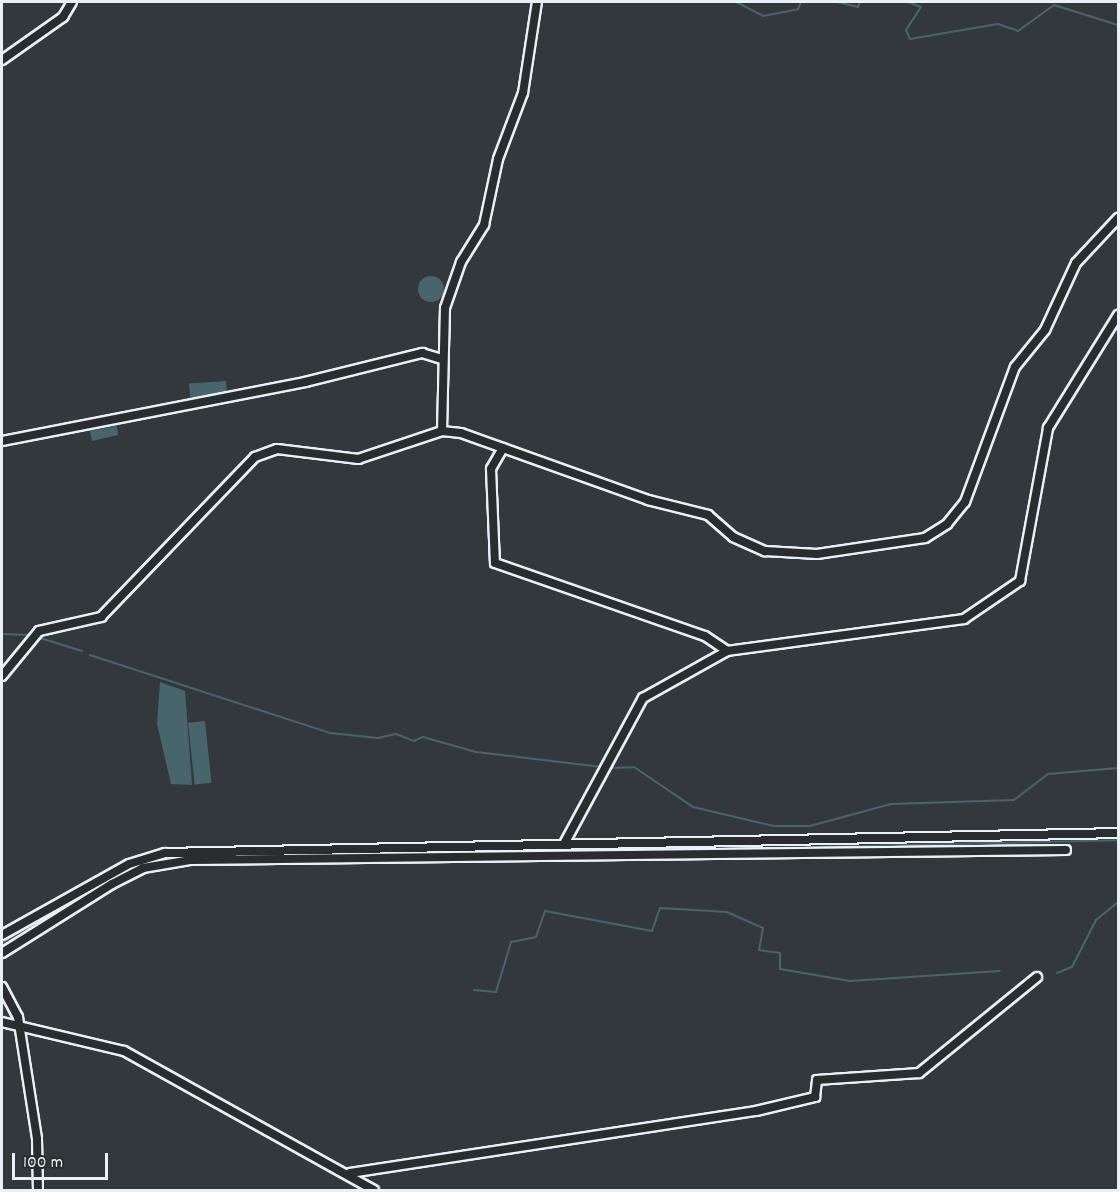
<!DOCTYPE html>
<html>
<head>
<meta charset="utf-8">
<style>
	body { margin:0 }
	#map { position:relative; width:1120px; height:1192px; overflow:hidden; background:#33383c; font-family:Dekko,sans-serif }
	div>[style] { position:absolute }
	.water>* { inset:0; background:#48656c; transform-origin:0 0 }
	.round { border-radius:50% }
	.stream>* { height:2px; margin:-1px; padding:0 1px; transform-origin:1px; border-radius:1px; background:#48656c }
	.roads { filter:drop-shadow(2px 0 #e8f1f8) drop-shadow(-2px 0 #e8f1f8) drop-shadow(0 2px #e8f1f8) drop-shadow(0 -2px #e8f1f8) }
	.minor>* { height:8px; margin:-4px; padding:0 4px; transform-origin:4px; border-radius:4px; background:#2a2d2e }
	span { translate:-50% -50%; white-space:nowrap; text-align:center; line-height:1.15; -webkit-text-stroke:4.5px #2a2d2e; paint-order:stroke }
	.frame { position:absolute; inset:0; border:3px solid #e8f1f8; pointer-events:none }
	.scale { position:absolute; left:12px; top:1153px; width:96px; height:27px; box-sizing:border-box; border:3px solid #e8f1f8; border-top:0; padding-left:8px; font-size:18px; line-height:21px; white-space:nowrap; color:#e8f1f8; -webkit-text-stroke:4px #2a2d2e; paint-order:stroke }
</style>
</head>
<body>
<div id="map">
	<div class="water">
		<i class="round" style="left:418px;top:276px;width:26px;height:26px"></i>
		<i style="left:226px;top:381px;width:14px;height:37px;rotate:86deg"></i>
		<i style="clip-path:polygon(117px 426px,118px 435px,92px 441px,90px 431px)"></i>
		<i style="clip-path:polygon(160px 682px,185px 691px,192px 785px,171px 784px,157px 724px)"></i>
		<i style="left:205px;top:721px;width:62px;height:17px;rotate:84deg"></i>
	</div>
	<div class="stream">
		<i style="left:736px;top:2px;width:30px;rotate:27deg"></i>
		<i style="left:763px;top:16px;width:36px;rotate:-11deg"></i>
		<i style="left:798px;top:9px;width:8px;rotate:-67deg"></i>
		<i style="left:837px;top:2px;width:22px;rotate:13deg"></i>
		<i style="left:858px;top:7px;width:5px;rotate:-68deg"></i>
		<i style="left:908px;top:2px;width:14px;rotate:21deg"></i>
		<i style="left:921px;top:7px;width:27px;rotate:123deg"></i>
		<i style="left:906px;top:30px;width:10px;rotate:66deg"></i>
		<i style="left:910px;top:39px;width:89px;rotate:-9.7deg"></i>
		<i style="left:998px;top:24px;width:21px;rotate:19deg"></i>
		<i style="left:1018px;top:31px;width:44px;rotate:-35.8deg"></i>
		<i style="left:1054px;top:5px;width:67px;rotate:17.4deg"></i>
		<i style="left:2px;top:634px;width:29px;rotate:2deg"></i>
		<i style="left:37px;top:637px;width:47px;rotate:17.3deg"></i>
		<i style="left:90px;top:655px;width:252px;rotate:18deg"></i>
		<i style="left:330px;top:733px;width:48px;rotate:5.9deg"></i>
		<i style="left:378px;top:738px;width:18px;rotate:-13deg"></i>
		<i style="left:396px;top:734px;width:19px;rotate:21deg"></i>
		<i style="left:414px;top:741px;width:10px;rotate:-24deg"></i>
		<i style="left:423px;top:737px;width:55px;rotate:15.8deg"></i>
		<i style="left:476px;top:752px;width:127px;rotate:6.8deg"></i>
		<i style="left:609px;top:768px;width:25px;rotate:-2deg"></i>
		<i style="left:634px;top:767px;width:71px;rotate:34.1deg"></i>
		<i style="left:693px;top:807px;width:83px;rotate:13.2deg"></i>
		<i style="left:774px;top:826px;width:36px"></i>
		<i style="left:810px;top:826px;width:84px;rotate:-15.2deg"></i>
		<i style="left:891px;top:804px;width:123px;rotate:-1.9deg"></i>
		<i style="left:1014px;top:800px;width:43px;rotate:-37.4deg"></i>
		<i style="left:1048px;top:774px;width:70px;rotate:-4.9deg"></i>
		<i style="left:645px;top:851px;width:473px;rotate:-1.3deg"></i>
		<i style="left:396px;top:854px;width:231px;rotate:-0.7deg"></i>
		<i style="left:2px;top:943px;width:89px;rotate:-31.7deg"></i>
		<i style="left:1057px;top:973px;width:16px;rotate:-22deg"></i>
		<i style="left:1072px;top:967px;width:53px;rotate:-62.9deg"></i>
		<i style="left:1096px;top:920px;width:28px;rotate:-39deg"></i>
		<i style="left:474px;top:990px;width:22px;rotate:5deg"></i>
		<i style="left:496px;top:992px;width:52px;rotate:-73.3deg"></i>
		<i style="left:511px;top:942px;width:25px;rotate:-11deg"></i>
		<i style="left:536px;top:937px;width:28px;rotate:-71deg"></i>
		<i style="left:545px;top:911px;width:109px;rotate:10.6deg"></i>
		<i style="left:652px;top:931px;width:24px;rotate:-71deg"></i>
		<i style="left:660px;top:908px;width:67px;rotate:3.4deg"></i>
		<i style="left:727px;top:912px;width:39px;rotate:24deg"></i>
		<i style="left:763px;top:928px;width:22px;rotate:100deg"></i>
		<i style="left:759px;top:950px;width:21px;rotate:8deg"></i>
		<i style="left:780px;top:953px;width:16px;rotate:90deg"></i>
		<i style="left:780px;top:969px;width:71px;rotate:9.7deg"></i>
		<i style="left:850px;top:981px;width:150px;rotate:-3.8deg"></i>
	</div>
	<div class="roads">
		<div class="minor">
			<i style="left:2px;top:60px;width:75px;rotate:-35.2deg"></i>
			<i style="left:63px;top:17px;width:17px;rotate:-59deg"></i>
			<i style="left:442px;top:431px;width:123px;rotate:-88.6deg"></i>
			<i style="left:445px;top:308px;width:49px;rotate:-70.8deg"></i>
			<i style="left:461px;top:262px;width:44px;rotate:-58.1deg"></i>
			<i style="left:484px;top:225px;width:67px;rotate:-78deg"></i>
			<i style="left:498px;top:159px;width:71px;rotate:-69.3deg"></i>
			<i style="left:523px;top:93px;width:92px;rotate:-81.3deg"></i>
			<i style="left:2px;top:441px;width:309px;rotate:-11deg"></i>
			<i style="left:305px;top:382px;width:121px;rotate:-13.9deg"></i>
			<i style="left:422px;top:353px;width:21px;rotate:17deg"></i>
			<i style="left:503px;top:448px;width:24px;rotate:120deg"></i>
			<i style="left:491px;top:469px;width:94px;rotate:87.6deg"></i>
			<i style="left:495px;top:563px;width:222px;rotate:19.2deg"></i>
			<i style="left:705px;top:636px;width:27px;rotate:34deg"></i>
			<i style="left:2px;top:676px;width:58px;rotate:-50.6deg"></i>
			<i style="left:39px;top:631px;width:64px;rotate:-12.7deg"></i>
			<i style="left:101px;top:617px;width:222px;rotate:-46.1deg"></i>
			<i style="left:255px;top:457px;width:23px;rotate:-20deg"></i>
			<i style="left:277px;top:449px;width:82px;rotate:7deg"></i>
			<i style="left:358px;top:459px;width:89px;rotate:-18.4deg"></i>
			<i style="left:442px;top:431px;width:19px;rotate:6deg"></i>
			<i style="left:461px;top:433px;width:199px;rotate:19.7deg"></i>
			<i style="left:648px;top:500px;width:62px;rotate:14deg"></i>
			<i style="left:708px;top:515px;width:33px;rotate:41deg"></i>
			<i style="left:733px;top:537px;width:35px;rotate:24deg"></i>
			<i style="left:765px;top:551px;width:52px;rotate:3.3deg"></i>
			<i style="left:817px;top:554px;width:109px;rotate:-8.4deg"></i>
			<i style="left:925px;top:538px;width:26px;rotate:-32deg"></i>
			<i style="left:947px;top:524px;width:28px;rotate:-51deg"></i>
			<i style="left:965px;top:502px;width:144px;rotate:-69.7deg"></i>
			<i style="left:1015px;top:367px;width:48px;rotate:-51deg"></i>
			<i style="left:1045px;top:330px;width:74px;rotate:-65.2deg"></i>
			<i style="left:1076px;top:263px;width:62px;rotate:-47deg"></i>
			<i style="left:564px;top:844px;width:166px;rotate:-61.6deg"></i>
			<i style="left:643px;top:698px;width:96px;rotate:-29.2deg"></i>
			<i style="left:727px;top:651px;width:239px;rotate:-7.7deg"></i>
			<i style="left:964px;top:619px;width:68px;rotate:-34.2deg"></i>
			<i style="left:1020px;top:581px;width:156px;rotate:-79.6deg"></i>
			<i style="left:1048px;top:428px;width:133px;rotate:-58.2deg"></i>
			<i style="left:2px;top:935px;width:145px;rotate:-29.2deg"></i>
			<i style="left:129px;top:864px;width:38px;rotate:-17deg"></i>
			<i style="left:165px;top:853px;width:953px;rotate:-1.2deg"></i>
			<i style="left:2px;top:953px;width:130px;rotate:-32.1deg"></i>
			<i style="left:112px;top:884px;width:35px;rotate:-27deg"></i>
			<i style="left:143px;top:868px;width:49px;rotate:-9.5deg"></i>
			<i style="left:191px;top:860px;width:875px;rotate:-0.65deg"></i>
			<i style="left:2px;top:987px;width:34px;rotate:62deg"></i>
			<i style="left:18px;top:1017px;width:123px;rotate:81.1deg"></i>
			<i style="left:37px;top:1139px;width:51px;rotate:88.9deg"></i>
			<i style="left:2px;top:1022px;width:125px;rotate:13.4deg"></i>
			<i style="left:124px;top:1051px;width:286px;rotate:29.1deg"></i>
			<i style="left:350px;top:1173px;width:411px;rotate:-8.7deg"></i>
			<i style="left:756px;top:1111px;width:61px;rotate:-13.3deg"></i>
			<i style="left:815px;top:1097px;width:17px;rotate:-83deg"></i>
			<i style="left:817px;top:1080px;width:102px;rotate:-3.9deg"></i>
			<i style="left:919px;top:1073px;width:152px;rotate:-39.1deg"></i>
		</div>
	</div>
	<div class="frame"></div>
	<div class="scale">100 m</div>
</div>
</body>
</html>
